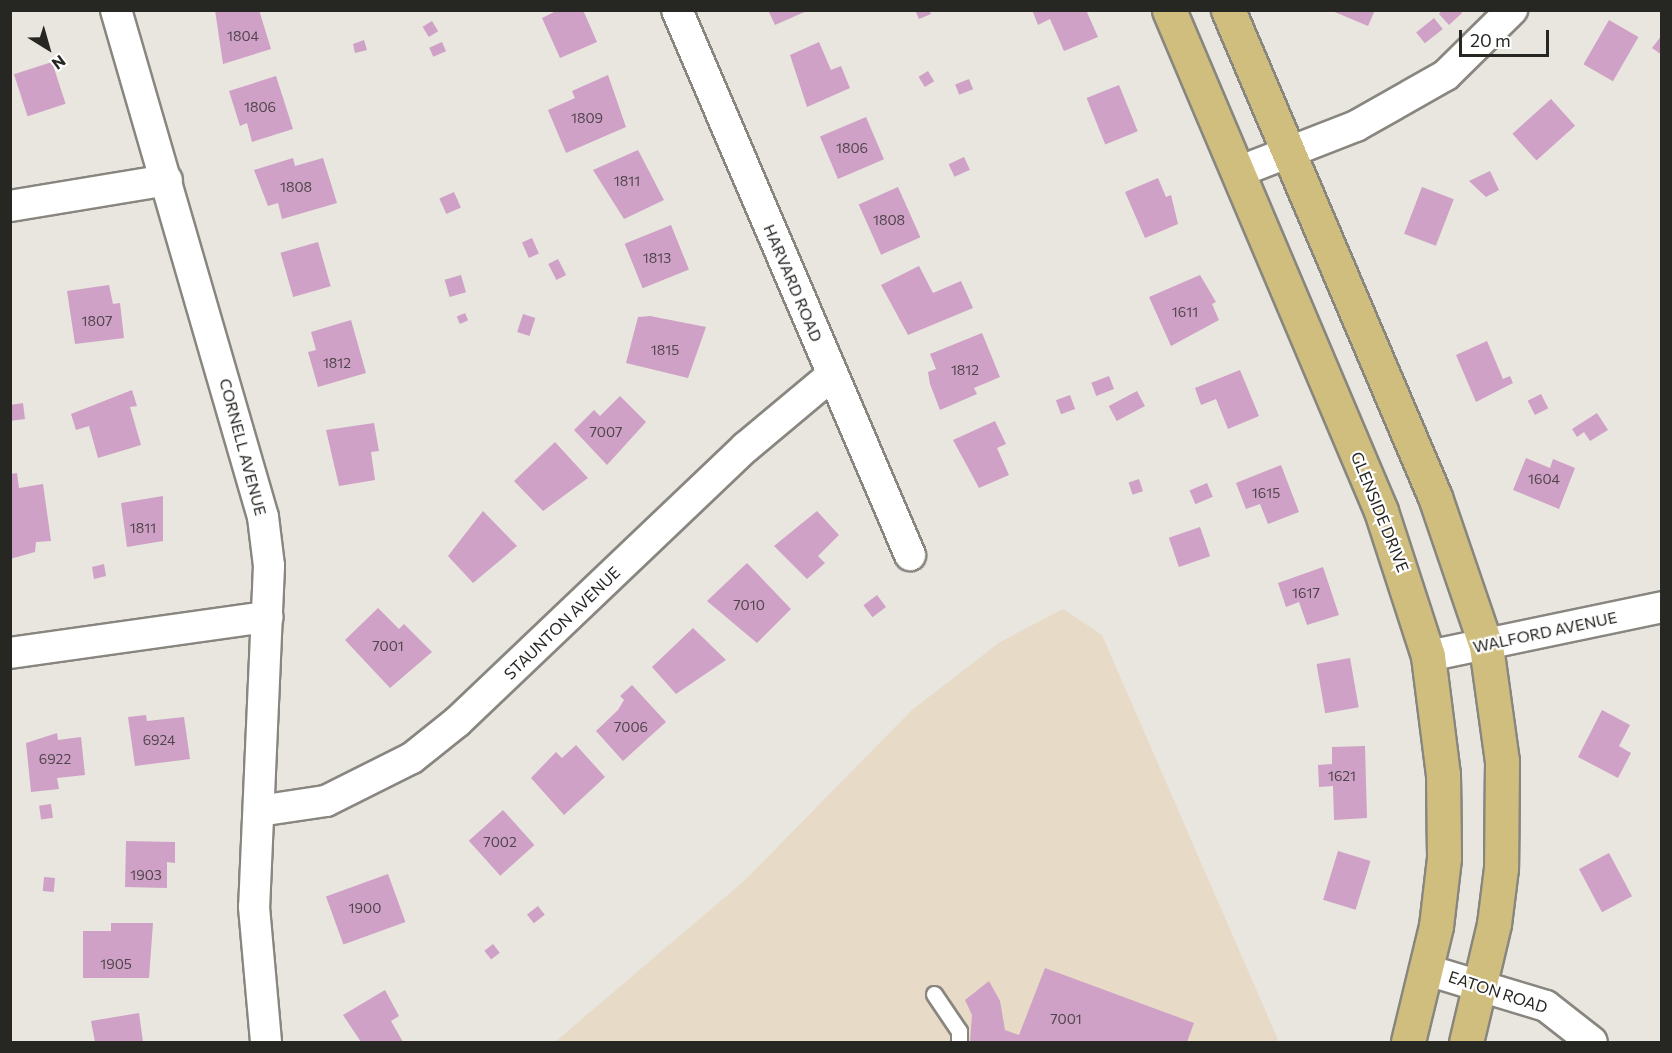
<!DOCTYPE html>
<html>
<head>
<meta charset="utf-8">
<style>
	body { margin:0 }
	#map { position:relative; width:1672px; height:1053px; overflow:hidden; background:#e8e6df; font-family:Commissioner,sans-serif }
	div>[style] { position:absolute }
	.commercial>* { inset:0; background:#e7dac7 }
	.building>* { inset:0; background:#cfa1c6; transform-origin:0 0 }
	.roads { filter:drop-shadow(2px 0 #88867f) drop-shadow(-2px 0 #88867f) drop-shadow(0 2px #88867f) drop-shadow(0 -2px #88867f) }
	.service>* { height:15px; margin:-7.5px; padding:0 7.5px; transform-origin:7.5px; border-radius:7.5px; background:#fff }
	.minor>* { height:30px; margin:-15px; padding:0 15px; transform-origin:15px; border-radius:15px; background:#fff }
	.primary>* { height:33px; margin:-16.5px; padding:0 16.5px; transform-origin:16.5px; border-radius:16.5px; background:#d0be7e }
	span { translate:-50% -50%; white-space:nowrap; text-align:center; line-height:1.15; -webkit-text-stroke:4.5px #fff; paint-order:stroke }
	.number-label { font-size:14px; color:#50454c }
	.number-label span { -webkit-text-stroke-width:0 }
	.street-label { font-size:16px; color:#262623 }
	.frame { position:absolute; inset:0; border:12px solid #262623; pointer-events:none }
	.north { position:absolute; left:18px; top:18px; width:60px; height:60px; -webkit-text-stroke:4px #fff; paint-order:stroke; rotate:143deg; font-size:16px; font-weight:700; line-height:24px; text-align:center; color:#262623 }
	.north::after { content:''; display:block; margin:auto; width:21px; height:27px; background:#262623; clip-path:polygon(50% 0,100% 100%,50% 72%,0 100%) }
	.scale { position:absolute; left:1459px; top:30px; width:90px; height:27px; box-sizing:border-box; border:3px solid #262623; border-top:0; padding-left:8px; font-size:18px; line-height:21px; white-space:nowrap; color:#262623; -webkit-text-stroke:4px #fff; paint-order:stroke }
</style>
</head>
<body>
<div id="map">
	<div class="commercial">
		<i style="clip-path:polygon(1063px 609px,1102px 635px,1279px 1042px,555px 1042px,744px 881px,912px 710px,1000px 642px)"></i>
	</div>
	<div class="building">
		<i style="clip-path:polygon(215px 10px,259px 10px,271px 49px,223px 64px)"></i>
		<i style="clip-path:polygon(558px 10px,583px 10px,597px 42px,560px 58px,542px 18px)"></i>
		<i style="clip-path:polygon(768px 10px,809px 10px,775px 25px)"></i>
		<i style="clip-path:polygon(915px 10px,929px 10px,931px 14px,919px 19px)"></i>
		<i style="clip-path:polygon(1032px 10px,1086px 10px,1098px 37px,1064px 51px,1050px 19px,1038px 25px)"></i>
		<i style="clip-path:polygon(1330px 10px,1375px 10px,1368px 26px)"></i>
		<i style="clip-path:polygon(1442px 10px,1460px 10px,1462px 13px,1449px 25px,1439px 14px)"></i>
		<i style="left:1434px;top:18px;width:14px;height:23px;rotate:51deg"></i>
		<i style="left:1609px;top:20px;width:34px;height:51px;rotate:30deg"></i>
		<i style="left:432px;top:21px;width:12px;height:11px;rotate:59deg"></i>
		<i style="clip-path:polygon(1662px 35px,1662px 55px,1652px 48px)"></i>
		<i style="clip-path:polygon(364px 40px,367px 50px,355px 53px,353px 44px)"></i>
		<i style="left:442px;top:42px;width:10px;height:14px;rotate:66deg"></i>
		<i style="clip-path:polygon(819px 42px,831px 70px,841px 66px,850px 88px,807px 107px,790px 55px)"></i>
		<i style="left:52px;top:62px;width:44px;height:40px;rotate:72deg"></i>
		<i style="left:928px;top:71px;width:12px;height:11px;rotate:59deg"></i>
		<i style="clip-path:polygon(608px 75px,626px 127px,566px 153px,548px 110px,575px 98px,572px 91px)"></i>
		<i style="clip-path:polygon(276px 76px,293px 129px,252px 142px,247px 123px,240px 126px,229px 91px)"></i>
		<i style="left:969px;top:79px;width:11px;height:15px;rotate:68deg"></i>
		<i style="left:1119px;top:85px;width:50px;height:35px;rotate:68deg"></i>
		<i style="left:1551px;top:99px;width:36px;height:52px;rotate:48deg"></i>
		<i style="left:866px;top:117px;width:46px;height:50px;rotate:67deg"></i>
		<i style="clip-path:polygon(638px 150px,664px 200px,624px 219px,593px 170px)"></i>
		<i style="left:964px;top:157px;width:14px;height:17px;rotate:65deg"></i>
		<i style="clip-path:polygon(293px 158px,295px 166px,323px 158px,337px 203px,282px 219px,278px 203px,268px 206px,254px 170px)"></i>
		<i style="clip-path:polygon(1490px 171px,1499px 190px,1486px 197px,1469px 181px)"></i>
		<i style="clip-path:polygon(1158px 178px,1166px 197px,1171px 195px,1178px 224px,1145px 238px,1125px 192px)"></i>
		<i style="left:898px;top:187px;width:55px;height:43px;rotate:66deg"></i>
		<i style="left:1422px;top:187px;width:34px;height:50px;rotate:21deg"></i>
		<i style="left:454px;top:192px;width:17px;height:16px;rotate:66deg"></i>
		<i style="left:671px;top:225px;width:48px;height:50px;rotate:68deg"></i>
		<i style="left:532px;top:238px;width:17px;height:11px;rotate:66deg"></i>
		<i style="left:318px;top:242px;width:46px;height:39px;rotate:74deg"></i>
		<i style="left:558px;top:259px;width:18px;height:11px;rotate:63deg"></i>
		<i style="clip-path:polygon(919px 266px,933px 293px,961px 281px,973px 308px,908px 335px,881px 285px)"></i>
		<i style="left:461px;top:275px;width:18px;height:17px;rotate:74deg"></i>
		<i style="clip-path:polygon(1200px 275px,1216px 302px,1212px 304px,1219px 320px,1171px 346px,1149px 297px)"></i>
		<i style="clip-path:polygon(109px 285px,113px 304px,120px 303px,124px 338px,75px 344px,67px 291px)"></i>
		<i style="left:465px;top:313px;width:8px;height:9px;rotate:67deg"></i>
		<i style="left:523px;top:314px;width:13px;height:19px;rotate:18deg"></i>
		<i style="clip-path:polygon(650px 316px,706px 327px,688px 378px,626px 363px,638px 317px)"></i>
		<i style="clip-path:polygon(351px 320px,366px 373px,318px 387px,308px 352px,316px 350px,311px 332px)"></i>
		<i style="clip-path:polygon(982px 333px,1000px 377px,974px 388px,977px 394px,940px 410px,930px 384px,928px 372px,936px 369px,930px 354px)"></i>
		<i style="clip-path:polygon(1487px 341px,1503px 379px,1510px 376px,1513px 383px,1476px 402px,1456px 355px)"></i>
		<i style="clip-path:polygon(1240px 370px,1259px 416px,1228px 429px,1216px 399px,1201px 405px,1195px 388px)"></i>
		<i style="left:1109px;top:376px;width:14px;height:19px;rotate:69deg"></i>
		<i style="clip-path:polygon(132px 390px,137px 406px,130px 407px,141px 445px,98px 458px,89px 426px,76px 430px,71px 414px)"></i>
		<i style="left:1137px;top:391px;width:17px;height:32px;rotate:62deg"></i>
		<i style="left:1541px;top:394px;width:16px;height:15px;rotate:63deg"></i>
		<i style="left:1070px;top:395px;width:15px;height:15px;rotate:70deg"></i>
		<i style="clip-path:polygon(620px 396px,646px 422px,607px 465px,574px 430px,594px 410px,600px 416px)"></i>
		<i style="clip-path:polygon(23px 403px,25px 419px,10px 421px,10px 405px)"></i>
		<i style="clip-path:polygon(1597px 413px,1608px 430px,1590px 441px,1584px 432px,1577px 437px,1572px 429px)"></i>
		<i style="clip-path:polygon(995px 421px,1006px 444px,997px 448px,1009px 475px,979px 488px,953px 440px)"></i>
		<i style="clip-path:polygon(374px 423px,379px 451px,371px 452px,375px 480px,339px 486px,326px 430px)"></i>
		<i style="clip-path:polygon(555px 442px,588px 478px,543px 511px,514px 481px)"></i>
		<i style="clip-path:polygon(1526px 458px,1550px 468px,1553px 459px,1575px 468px,1559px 509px,1513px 490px)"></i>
		<i style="clip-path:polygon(1281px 465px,1299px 512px,1268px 524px,1260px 504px,1246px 509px,1236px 483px)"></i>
		<i style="clip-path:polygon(17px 473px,19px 488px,43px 484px,51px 541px,36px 542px,35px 552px,10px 559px,10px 474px)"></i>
		<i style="left:1139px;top:479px;width:13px;height:11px;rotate:72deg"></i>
		<i style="left:1207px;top:483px;width:15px;height:19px;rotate:67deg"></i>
		<i style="clip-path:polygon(163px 496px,163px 541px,127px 547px,121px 503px)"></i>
		<i style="clip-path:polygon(483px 511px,517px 546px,473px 583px,448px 556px)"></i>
		<i style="clip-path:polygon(817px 511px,839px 535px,818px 556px,825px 563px,807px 579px,774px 546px)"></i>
		<i style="left:1200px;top:527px;width:31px;height:33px;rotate:71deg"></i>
		<i style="clip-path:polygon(747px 563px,791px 609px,757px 643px,707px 601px)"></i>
		<i style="clip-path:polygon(104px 564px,106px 576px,94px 579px,92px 567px)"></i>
		<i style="clip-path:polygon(1323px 567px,1339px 615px,1307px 625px,1299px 602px,1286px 607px,1278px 583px)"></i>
		<i style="left:877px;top:595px;width:15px;height:17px;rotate:53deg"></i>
		<i style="clip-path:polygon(378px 608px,399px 629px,404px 624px,432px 652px,390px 688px,345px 640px)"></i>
		<i style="clip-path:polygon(693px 628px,726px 660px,676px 694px,652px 667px)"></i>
		<i style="left:1350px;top:658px;width:50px;height:34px;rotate:80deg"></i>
		<i style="clip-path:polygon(632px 685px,666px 722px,623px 761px,596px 731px,618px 710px,624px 700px,620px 696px)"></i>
		<i style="clip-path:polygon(1602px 710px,1630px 725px,1619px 746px,1631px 753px,1618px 778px,1578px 757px)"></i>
		<i style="clip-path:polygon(146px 715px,147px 721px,184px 717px,190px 759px,135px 766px,128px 717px)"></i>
		<i style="clip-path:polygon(57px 733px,58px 740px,81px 737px,85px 775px,57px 778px,59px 789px,31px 792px,26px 743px)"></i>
		<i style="clip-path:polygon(576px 745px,605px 777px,564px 815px,531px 778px,556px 752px,562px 758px)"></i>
		<i style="clip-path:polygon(1365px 746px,1367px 818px,1334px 820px,1333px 786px,1319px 787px,1318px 765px,1332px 764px,1332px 747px)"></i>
		<i style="left:51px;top:804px;width:14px;height:12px;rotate:82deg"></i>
		<i style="left:503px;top:810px;width:47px;height:46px;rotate:48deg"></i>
		<i style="clip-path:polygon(126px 841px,175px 842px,175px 863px,167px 862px,167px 888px,125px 887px)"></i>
		<i style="left:1338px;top:851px;width:34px;height:51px;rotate:17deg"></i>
		<i style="left:1609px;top:853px;width:49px;height:34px;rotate:62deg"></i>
		<i style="left:388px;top:874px;width:51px;height:66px;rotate:70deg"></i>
		<i style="left:44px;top:877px;width:11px;height:14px;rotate:5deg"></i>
		<i style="left:538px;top:906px;width:11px;height:14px;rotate:52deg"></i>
		<i style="clip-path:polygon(111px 923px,153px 923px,149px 978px,83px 978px,83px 931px,111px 931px)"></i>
		<i style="left:493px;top:944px;width:11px;height:11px;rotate:52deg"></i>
		<i style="clip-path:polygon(1045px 968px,1194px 1023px,1187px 1042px,970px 1042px,972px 1015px,965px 1000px,989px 981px,1000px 1001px,1005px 1030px,1019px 1035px)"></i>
		<i style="clip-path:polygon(385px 990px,399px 1016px,391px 1021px,403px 1042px,361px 1042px,343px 1015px)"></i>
		<i style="clip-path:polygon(139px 1013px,143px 1042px,95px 1042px,91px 1021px)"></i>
	</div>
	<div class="roads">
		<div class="service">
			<i style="left:934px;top:994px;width:45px;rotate:56deg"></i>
			<i style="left:959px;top:1031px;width:11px;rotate:90deg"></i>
		</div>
		<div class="minor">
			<i style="left:116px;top:10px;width:528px;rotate:73.83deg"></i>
			<i style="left:263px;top:517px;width:49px;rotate:83deg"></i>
			<i style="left:269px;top:566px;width:341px;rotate:92.5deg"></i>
			<i style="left:254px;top:907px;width:136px;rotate:84.9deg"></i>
			<i style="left:677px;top:10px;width:593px;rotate:66.85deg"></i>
			<i style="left:1238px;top:172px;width:127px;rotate:-21.3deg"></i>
			<i style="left:1356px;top:126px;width:103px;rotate:-29.5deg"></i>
			<i style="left:1446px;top:75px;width:93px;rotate:-44.6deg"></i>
			<i style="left:10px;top:206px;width:159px;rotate:-9.4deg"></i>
			<i style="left:10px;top:653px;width:260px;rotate:-8deg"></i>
			<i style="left:1428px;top:656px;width:239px;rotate:-11.8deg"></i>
			<i style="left:259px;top:811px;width:68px;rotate:-8.5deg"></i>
			<i style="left:326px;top:801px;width:96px;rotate:-26.6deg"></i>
			<i style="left:412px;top:758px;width:58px;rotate:-38.7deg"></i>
			<i style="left:457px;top:722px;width:399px;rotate:-43.6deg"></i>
			<i style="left:746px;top:447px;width:112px;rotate:-39.9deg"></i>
			<i style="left:1427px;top:970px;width:124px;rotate:16.8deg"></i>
			<i style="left:1546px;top:1006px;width:58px;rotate:38deg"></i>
		</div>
		<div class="primary">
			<i style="left:1169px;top:10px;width:544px;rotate:67.06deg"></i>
			<i style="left:1381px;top:511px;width:152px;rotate:72deg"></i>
			<i style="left:1428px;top:656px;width:119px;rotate:82.8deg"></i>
			<i style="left:1443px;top:774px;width:84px;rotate:89.3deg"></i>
			<i style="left:1444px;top:858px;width:68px;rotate:96.7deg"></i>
			<i style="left:1436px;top:926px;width:119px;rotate:103.6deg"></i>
			<i style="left:1228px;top:10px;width:529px;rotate:66.97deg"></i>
			<i style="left:1435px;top:497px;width:157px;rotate:71.1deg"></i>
			<i style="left:1486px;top:646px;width:116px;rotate:82.1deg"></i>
			<i style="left:1502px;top:761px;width:107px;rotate:90.5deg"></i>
			<i style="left:1501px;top:868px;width:56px;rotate:97.1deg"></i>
			<i style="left:1494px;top:924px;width:121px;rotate:103.3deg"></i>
		</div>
	</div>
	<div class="number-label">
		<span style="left:243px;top:36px">1804</span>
		<span style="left:260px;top:107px">1806</span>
		<span style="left:587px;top:118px">1809</span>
		<span style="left:852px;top:148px">1806</span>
		<span style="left:627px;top:181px">1811</span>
		<span style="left:296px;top:187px">1808</span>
		<span style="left:889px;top:220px">1808</span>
		<span style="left:657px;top:258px">1813</span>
		<span style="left:1185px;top:312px">1611</span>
		<span style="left:97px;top:321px">1807</span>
		<span style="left:665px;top:350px">1815</span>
		<span style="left:337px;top:363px">1812</span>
		<span style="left:965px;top:370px">1812</span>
		<span style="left:606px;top:432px">7007</span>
		<span style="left:1544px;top:479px">1604</span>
		<span style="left:1266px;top:493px">1615</span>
		<span style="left:143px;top:528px">1811</span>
		<span style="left:1306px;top:593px">1617</span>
		<span style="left:749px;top:605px">7010</span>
		<span style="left:388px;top:646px">7001</span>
		<span style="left:631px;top:727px">7006</span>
		<span style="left:159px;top:740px">6924</span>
		<span style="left:55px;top:759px">6922</span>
		<span style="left:1342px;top:776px">1621</span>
		<span style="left:500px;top:842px">7002</span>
		<span style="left:146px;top:875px">1903</span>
		<span style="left:365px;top:908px">1900</span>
		<span style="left:116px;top:964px">1905</span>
		<span style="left:1066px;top:1019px">7001</span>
	</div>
	<div class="street-label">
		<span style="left:793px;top:283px;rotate:67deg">HARVARD ROAD</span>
		<span style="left:243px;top:447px;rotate:75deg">CORNELL AVENUE</span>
		<span style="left:1380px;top:512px;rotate:68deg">GLENSIDE DRIVE</span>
		<span style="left:562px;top:623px;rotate:-44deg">STAUNTON AVENUE</span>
		<span style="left:1545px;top:632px;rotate:-12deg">WALFORD AVENUE</span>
		<span style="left:1498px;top:992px;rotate:18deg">EATON ROAD</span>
	</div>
	<div class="frame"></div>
	<div class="north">N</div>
	<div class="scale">20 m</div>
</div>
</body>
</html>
